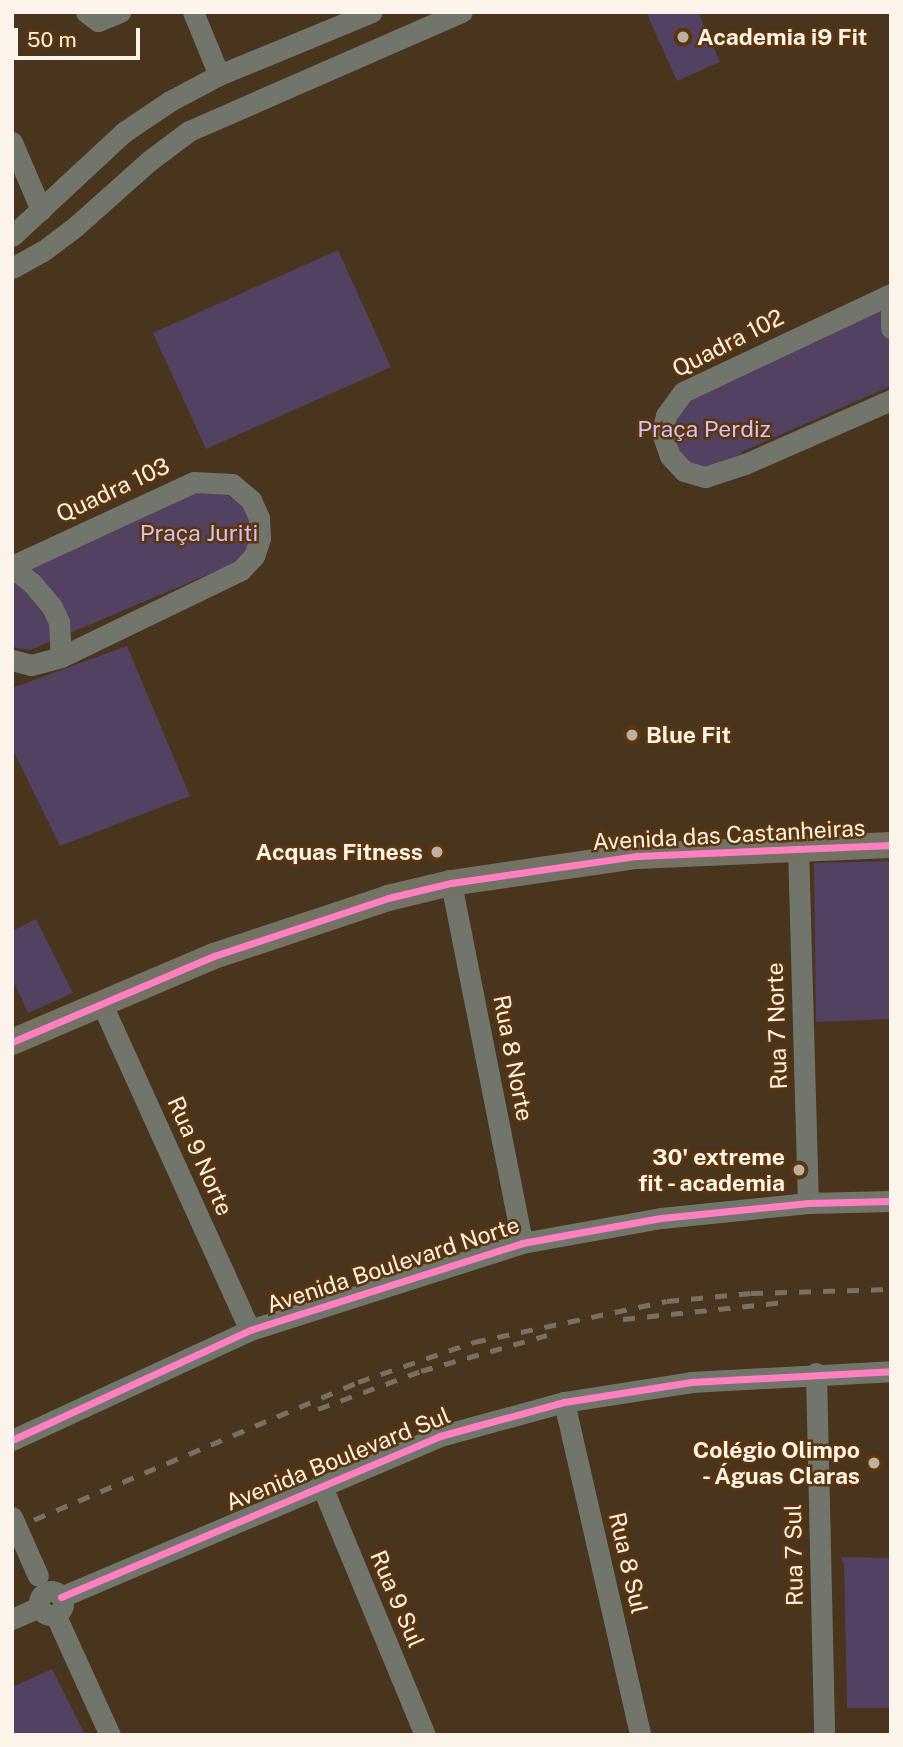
<!DOCTYPE html>
<html>
<head>
<meta charset="utf-8">
<style>
  body { margin:0 }
  #map { position:relative; width:903px; height:1747px; overflow:hidden; background:#49341d; font-family:"Public Sans",sans-serif }
  div>[style] { position:absolute }
  .green>* { inset:0; background:#524160 }
  .minor>* { height:21px; margin:-10.5px; padding:0 10.5px; transform-origin:10.5px; border-radius:10.5px; background:#72756c }
  .minor>.ring { margin:-10.5px; padding:0; box-sizing:content-box; background:none; border:21px solid #72756c; border-radius:50% }
  .major>* { height:26px; margin:-13px; padding:0 13px; transform-origin:13px; border-radius:13px; background:#747265 }
  .rail>* { height:5px; margin-top:-2.5px; transform-origin:0; background:repeating-linear-gradient(90deg,#777064 0 12px,transparent 0 24px) }
  .minor-bridge>* { height:21px; margin:-10.5px; padding:0 10.5px; transform-origin:10.5px; border-radius:10.5px; background:#72756c }
  .cycleway>* { height:7px; margin:-3.5px; padding:0 3.5px; transform-origin:3.5px; border-radius:3.5px; background:#ff80c0 }
  .dots>* { width:19px; height:19px; translate:-50% -50%; box-sizing:border-box; border:4px solid #5b350b; border-radius:50% }
  span { translate:-50% -50%; white-space:nowrap; text-align:center; line-height:1.15; -webkit-text-stroke:5px #5b350b; paint-order:stroke }
  .poi-label { font-size:23px; color:#fcf3eb; font-weight:700 }
  .left { translate:0 -50%; text-align:left }
  .right { translate:-100% -50%; text-align:right }
  .street-label { font-size:23px; color:#fcf3eb }
  .park-label { font-size:23px; color:#d5c0f5 }
  .frame { position:absolute; inset:0; border:14px solid #fcf3eb; pointer-events:none }
  .scale { position:absolute; left:14px; top:28px; width:126px; height:32px; box-sizing:border-box; border:4px solid #fcf3eb; border-top:0; padding-left:9px; font-size:21px; line-height:24px; white-space:nowrap; color:#fcf3eb; -webkit-text-stroke:5px #5b350b; paint-order:stroke }
</style>
</head>
<body>
<div id="map">
  <div class="green">
    <i style="clip-path:polygon(646px 12px,698px 12px,720px 62px,677px 81px)"></i>
    <i style="clip-path:polygon(338px 250px,391px 367px,206px 449px,153px 333px)"></i>
    <i style="clip-path:polygon(891px 294px,891px 386px,741px 452px,745px 464px,684px 471px,666px 415px,673px 401px,712px 389px,863px 319px,858px 309px)"></i>
    <i style="clip-path:polygon(192px 491px,222px 492px,249px 509px,253px 527px,245px 555px,228px 566px,30px 650px,12px 647px,12px 571px)"></i>
    <i style="clip-path:polygon(127px 646px,190px 796px,60px 846px,12px 748px,12px 688px)"></i>
    <i style="clip-path:polygon(891px 861px,891px 1019px,816px 1022px,814px 863px)"></i>
    <i style="clip-path:polygon(36px 919px,73px 993px,28px 1013px,12px 978px,12px 931px)"></i>
    <i style="clip-path:polygon(841px 1557px,891px 1558px,891px 1708px,847px 1708px,844px 1564px)"></i>
    <i style="clip-path:polygon(52px 1669px,85px 1735px,12px 1735px,12px 1687px)"></i>
  </div>
  <div class="minor">
    <i style="left:86px;top:12px;width:15px;rotate:37deg"></i>
    <i style="left:98px;top:21px;width:24px;rotate:-22deg"></i>
    <i style="left:193px;top:12px;width:68px;rotate:67.6deg"></i>
    <i style="left:12px;top:142px;width:74px;rotate:66.9deg"></i>
    <i style="left:12px;top:236px;width:153px;rotate:-42.9deg"></i>
    <i style="left:124px;top:132px;width:55px;rotate:-34deg"></i>
    <i style="left:170px;top:101px;width:55px;rotate:-28deg"></i>
    <i style="left:219px;top:75px;width:165px;rotate:-22.4deg"></i>
    <i style="left:12px;top:268px;width:35px;rotate:-29deg"></i>
    <i style="left:43px;top:251px;width:41px;rotate:-37.1deg"></i>
    <i style="left:76px;top:226px;width:98px;rotate:-41.7deg"></i>
    <i style="left:149px;top:161px;width:50px;rotate:-36.9deg"></i>
    <i style="left:189px;top:131px;width:298px;rotate:-23.6deg"></i>
    <i style="left:891px;top:294px;width:230px;rotate:154.8deg"></i>
    <i style="left:683px;top:392px;width:29px;rotate:126deg"></i>
    <i style="left:666px;top:415px;width:18px;rotate:103deg"></i>
    <i style="left:662px;top:433px;width:24px;rotate:71deg"></i>
    <i style="left:670px;top:456px;width:21px;rotate:47deg"></i>
    <i style="left:684px;top:471px;width:22px;rotate:16deg"></i>
    <i style="left:705px;top:477px;width:42px;rotate:-18deg"></i>
    <i style="left:745px;top:464px;width:159px;rotate:-23.7deg"></i>
    <i style="left:891px;top:311px;width:17px;rotate:90deg"></i>
    <i style="left:12px;top:566px;width:200px;rotate:-24.8deg"></i>
    <i style="left:194px;top:482px;width:38px;rotate:3deg"></i>
    <i style="left:232px;top:484px;width:25px;rotate:40deg"></i>
    <i style="left:251px;top:500px;width:20px;rotate:66deg"></i>
    <i style="left:259px;top:518px;width:20px;rotate:87deg"></i>
    <i style="left:260px;top:538px;width:19px;rotate:108deg"></i>
    <i style="left:254px;top:556px;width:19px;rotate:133deg"></i>
    <i style="left:241px;top:570px;width:200px;rotate:154.2deg"></i>
    <i style="left:61px;top:657px;width:31px;rotate:165deg"></i>
    <i style="left:31px;top:665px;width:20px;rotate:-165deg"></i>
    <i style="left:12px;top:567px;width:26px;rotate:39deg"></i>
    <i style="left:32px;top:583px;width:31px;rotate:50deg"></i>
    <i style="left:52px;top:607px;width:17px;rotate:65deg"></i>
    <i style="left:59px;top:622px;width:35px;rotate:87deg"></i>
    <i style="left:798px;top:847px;width:356px;rotate:88.4deg"></i>
    <i style="left:451px;top:883px;width:367px;rotate:78.8deg"></i>
    <i style="left:101px;top:1002px;width:360px;rotate:65.6deg"></i>
    <i style="left:816px;top:1373px;width:362px;rotate:88.7deg"></i>
    <i style="left:564px;top:1402px;width:342px;rotate:77.1deg"></i>
    <i style="left:12px;top:1440px;width:262px;rotate:-24.8deg"></i>
    <i style="left:250px;top:1330px;width:286px;rotate:-17.7deg"></i>
    <i style="left:522px;top:1243px;width:141px;rotate:-10.2deg"></i>
    <i style="left:661px;top:1218px;width:148px;rotate:-5.8deg"></i>
    <i style="left:808px;top:1203px;width:83px;rotate:-1.4deg"></i>
    <i style="left:321px;top:1484px;width:272px;rotate:67.5deg"></i>
    <i class="ring" style="left:39px;top:1591px;width:3px;height:3px"></i>
    <i style="left:61px;top:1597px;width:412px;rotate:-23deg"></i>
    <i style="left:440px;top:1436px;width:129px;rotate:-15.3deg"></i>
    <i style="left:564px;top:1402px;width:129px;rotate:-8.9deg"></i>
    <i style="left:691px;top:1382px;width:200px;rotate:-3.1deg"></i>
    <i style="left:55px;top:1614px;width:133px;rotate:65.6deg"></i>
    <i style="left:12px;top:1619px;width:30px;rotate:-24deg"></i>
  </div>
  <div class="major">
    <i style="left:12px;top:1042px;width:220px;rotate:-23.1deg"></i>
    <i style="left:214px;top:956px;width:183px;rotate:-18.4deg"></i>
    <i style="left:388px;top:898px;width:65px;rotate:-13.4deg"></i>
    <i style="left:451px;top:883px;width:188px;rotate:-8.3deg"></i>
    <i style="left:637px;top:856px;width:254px;rotate:-2.5deg"></i>
  </div>
  <div class="rail">
    <i style="left:623px;top:1319px;width:164px;rotate:-6deg"></i>
    <i style="left:318px;top:1409px;width:110px;rotate:-20.3deg"></i>
    <i style="left:421px;top:1371px;width:131px;rotate:-15.9deg"></i>
    <i style="left:12px;top:1529px;width:376px;rotate:-23deg"></i>
    <i style="left:358px;top:1382px;width:123px;rotate:-19deg"></i>
    <i style="left:474px;top:1342px;width:197px;rotate:-12deg"></i>
    <i style="left:667px;top:1301px;width:84px;rotate:-5.4deg"></i>
    <i style="left:751px;top:1293px;width:140px;rotate:-1.6deg"></i>
  </div>
  <div class="minor-bridge">
    <i style="left:12px;top:1517px;width:64px;rotate:66.2deg"></i>
  </div>
  <div class="cycleway">
    <i style="left:12px;top:1042px;width:220px;rotate:-23.1deg"></i>
    <i style="left:214px;top:956px;width:183px;rotate:-18.4deg"></i>
    <i style="left:388px;top:898px;width:65px;rotate:-13.4deg"></i>
    <i style="left:451px;top:883px;width:188px;rotate:-8.3deg"></i>
    <i style="left:637px;top:856px;width:254px;rotate:-2.5deg"></i>
    <i style="left:12px;top:1440px;width:262px;rotate:-24.8deg"></i>
    <i style="left:250px;top:1330px;width:286px;rotate:-17.7deg"></i>
    <i style="left:522px;top:1243px;width:141px;rotate:-10.2deg"></i>
    <i style="left:661px;top:1218px;width:148px;rotate:-5.8deg"></i>
    <i style="left:808px;top:1203px;width:83px;rotate:-1.4deg"></i>
    <i style="left:61px;top:1597px;width:412px;rotate:-23deg"></i>
    <i style="left:440px;top:1436px;width:129px;rotate:-15.3deg"></i>
    <i style="left:564px;top:1402px;width:129px;rotate:-8.9deg"></i>
    <i style="left:691px;top:1382px;width:200px;rotate:-3.1deg"></i>
  </div>
  <div class="dots">
    <i style="left:683px;top:37px;background:#bdb0a3"></i>
    <i style="left:632px;top:735px;background:#bdb0a3"></i>
    <i style="left:437px;top:852px;background:#bdb0a3"></i>
    <i style="left:799px;top:1170px;background:#bdb0a3"></i>
    <i style="left:874px;top:1463px;background:#bdb0a3"></i>
  </div>
  <div class="poi-label">
    <span class="left" style="left:697px;top:37px">Academia i9 Fit</span>
    <span class="left" style="left:646px;top:735px">Blue Fit</span>
    <span class="right" style="left:423px;top:852px">Acquas Fitness</span>
    <span class="right" style="left:785px;top:1170px">30' extreme<br>fit - academia</span>
    <span class="right" style="left:860px;top:1463px">Colégio Olimpo<br>- Águas Claras</span>
  </div>
  <div class="street-label">
    <span style="left:728px;top:343px;rotate:-27deg">Quadra 102</span>
    <span style="left:113px;top:490px;rotate:-25deg">Quadra 103</span>
    <span style="left:729px;top:835px;rotate:-3deg">Avenida das Castanheiras</span>
    <span style="left:777px;top:1026px;rotate:-92deg">Rua 7 Norte</span>
    <span style="left:513px;top:1058px;rotate:79deg">Rua 8 Norte</span>
    <span style="left:200px;top:1156px;rotate:66deg">Rua 9 Norte</span>
    <span style="left:393px;top:1265px;rotate:-18deg">Avenida Boulevard Norte</span>
    <span style="left:338px;top:1459px;rotate:-22deg">Avenida Boulevard Sul</span>
    <span style="left:794px;top:1555px;rotate:-91deg">Rua 7 Sul</span>
    <span style="left:628px;top:1563px;rotate:77deg">Rua 8 Sul</span>
    <span style="left:397px;top:1599px;rotate:67deg">Rua 9 Sul</span>
  </div>
  <div class="park-label">
    <span style="left:704px;top:429px">Praça Perdiz</span>
    <span style="left:199px;top:533px">Praça Juriti</span>
  </div>
  <div class="frame"></div>
  <div class="scale">50 m</div>
</div>
</body>
</html>
